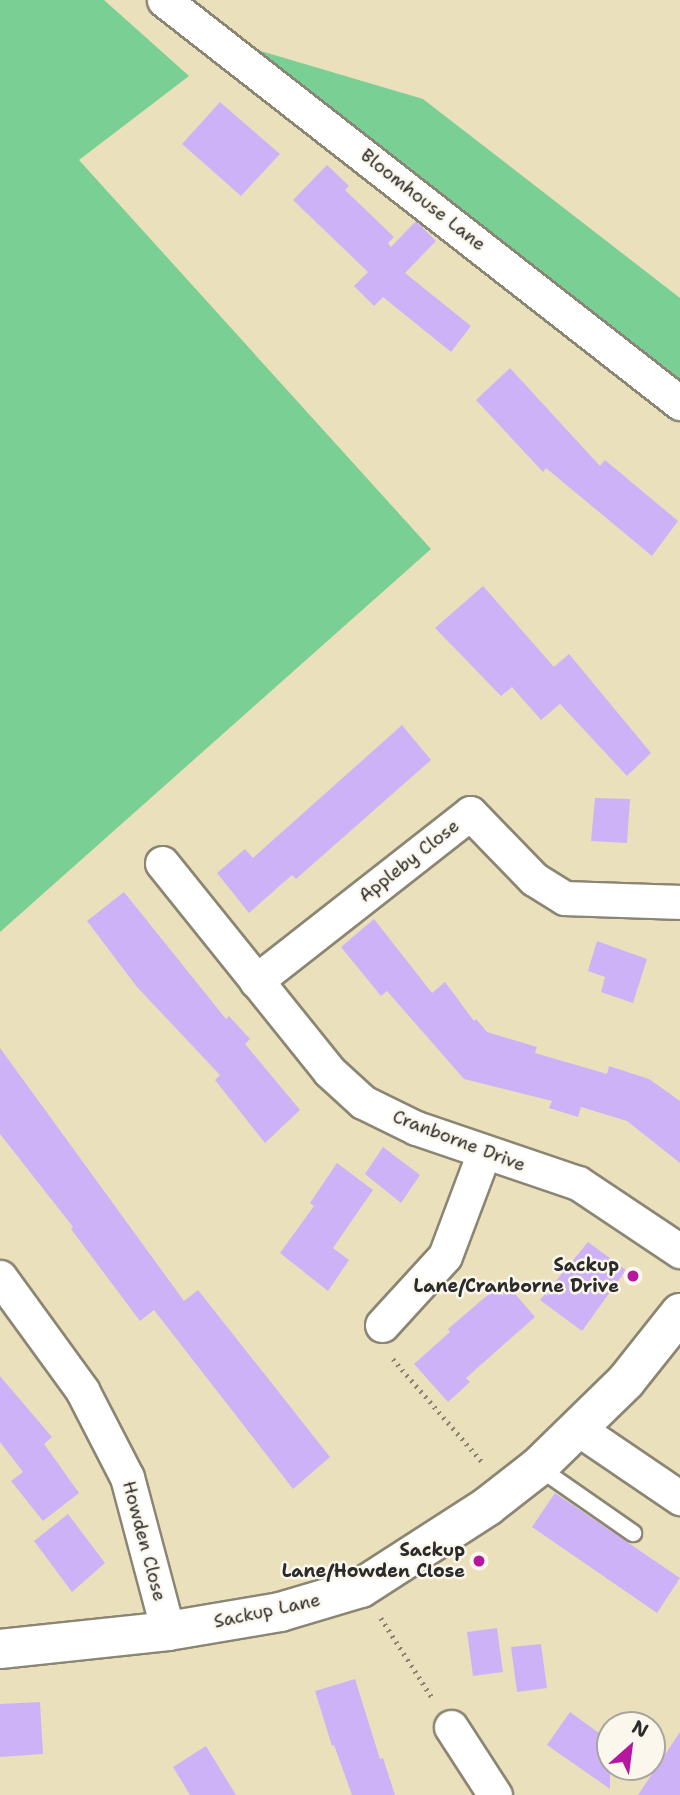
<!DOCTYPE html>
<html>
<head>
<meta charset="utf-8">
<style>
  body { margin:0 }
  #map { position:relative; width:680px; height:1795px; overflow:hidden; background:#ebe0bc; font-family:"Shantell Sans",sans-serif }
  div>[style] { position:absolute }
  .green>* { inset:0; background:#79cf94 }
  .building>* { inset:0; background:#ceb2f7 }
  .path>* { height:4.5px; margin-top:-2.25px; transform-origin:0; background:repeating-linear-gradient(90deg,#8b8674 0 2px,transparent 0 7px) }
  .roads { filter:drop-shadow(2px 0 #8b8674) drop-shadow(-2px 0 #8b8674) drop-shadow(0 2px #8b8674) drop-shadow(0 -2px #8b8674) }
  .lane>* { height:16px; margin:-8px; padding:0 8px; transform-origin:8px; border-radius:8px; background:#fff }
  .street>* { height:33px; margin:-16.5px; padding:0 16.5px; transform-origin:16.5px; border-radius:16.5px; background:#fff }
  .secondary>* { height:38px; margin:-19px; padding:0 19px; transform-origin:19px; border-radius:19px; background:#fff }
  .dots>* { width:19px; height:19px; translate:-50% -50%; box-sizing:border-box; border:4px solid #fbf7ec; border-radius:50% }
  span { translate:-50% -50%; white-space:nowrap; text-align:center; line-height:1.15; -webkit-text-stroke:5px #fbf7ec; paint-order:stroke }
  .street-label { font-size:18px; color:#2b2b2b }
  .poi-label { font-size:18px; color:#2b2b2b; font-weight:700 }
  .right { translate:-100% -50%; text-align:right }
  .north { position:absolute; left:596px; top:1711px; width:70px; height:70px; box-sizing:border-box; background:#fbf7ec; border:2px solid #a8a59f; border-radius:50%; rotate:28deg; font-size:19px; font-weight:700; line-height:28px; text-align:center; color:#2b2b2b }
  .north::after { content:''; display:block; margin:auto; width:24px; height:32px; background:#b5179e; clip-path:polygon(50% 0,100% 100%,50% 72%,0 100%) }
</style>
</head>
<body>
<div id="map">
  <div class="green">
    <i style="clip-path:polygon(0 0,104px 0,189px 76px,79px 160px,431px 549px,0 932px)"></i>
    <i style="clip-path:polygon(237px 44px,423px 99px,680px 298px,680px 383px)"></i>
  </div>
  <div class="building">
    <i style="clip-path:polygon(220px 102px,280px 154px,241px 196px,182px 144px)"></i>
    <i style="clip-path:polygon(327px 165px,349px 186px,345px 190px,394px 237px,388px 243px,391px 247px,416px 221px,436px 241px,405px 273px,471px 326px,451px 352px,383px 297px,374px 306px,354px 286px,368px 272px,293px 200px)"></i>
    <i style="clip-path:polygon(510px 368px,600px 466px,605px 460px,678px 521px,652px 556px,546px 468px,543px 472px,476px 400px)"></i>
    <i style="clip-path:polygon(483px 586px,554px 667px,569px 654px,651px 753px,627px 776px,560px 704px,541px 720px,512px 687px,501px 696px,435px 628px)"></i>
    <i style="clip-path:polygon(402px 725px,431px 760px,296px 879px,292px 875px,249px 913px,217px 873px,245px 849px,253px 858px)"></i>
    <i style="clip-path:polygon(595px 798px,630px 799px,627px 843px,591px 841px)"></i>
    <i style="clip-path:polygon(124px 892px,226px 1019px,229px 1016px,250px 1039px,245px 1044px,300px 1110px,265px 1143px,215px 1080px,220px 1075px,137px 987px,87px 921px)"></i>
    <i style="clip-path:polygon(374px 919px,432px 993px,445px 982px,474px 1021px,476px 1019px,487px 1032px,537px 1047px,535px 1053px,607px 1074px,609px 1066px,649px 1079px,680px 1101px,680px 1163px,627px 1121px,581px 1107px,578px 1117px,549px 1108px,552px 1101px,464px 1079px,387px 991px,381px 996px,341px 947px)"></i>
    <i style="clip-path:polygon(597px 941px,647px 959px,633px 1003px,601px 992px,605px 977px,588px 971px)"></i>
    <i style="clip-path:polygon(0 1048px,184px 1301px,198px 1290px,330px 1457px,293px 1489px,154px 1310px,140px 1321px,71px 1229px,73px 1227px,0 1134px)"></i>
    <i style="clip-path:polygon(383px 1147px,420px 1175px,401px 1203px,365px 1174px)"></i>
    <i style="clip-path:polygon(337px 1163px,373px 1190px,333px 1248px,349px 1260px,328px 1291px,280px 1253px,314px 1206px,310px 1203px)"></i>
    <i style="clip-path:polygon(588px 1242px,626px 1270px,582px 1331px,540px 1300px)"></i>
    <i style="clip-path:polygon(504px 1281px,535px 1317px,466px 1378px,470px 1382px,448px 1402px,414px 1364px,450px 1332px,448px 1329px)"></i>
    <i style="clip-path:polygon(0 1376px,52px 1437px,44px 1444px,79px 1493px,43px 1521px,11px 1481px,23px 1472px,0 1442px)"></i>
    <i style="clip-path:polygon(555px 1493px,680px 1578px,657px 1613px,532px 1527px)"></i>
    <i style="clip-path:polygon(68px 1514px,105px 1563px,72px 1592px,34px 1541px)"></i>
    <i style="clip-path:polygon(497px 1628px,503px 1672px,473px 1676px,467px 1632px)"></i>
    <i style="clip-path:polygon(541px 1644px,547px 1688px,517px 1692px,511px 1647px)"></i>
    <i style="clip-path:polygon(355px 1679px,380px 1759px,383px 1758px,395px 1795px,352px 1795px,334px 1745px,332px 1746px,315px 1691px)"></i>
    <i style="clip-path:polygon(40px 1702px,43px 1754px,0 1757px,0 1704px)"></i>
    <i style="clip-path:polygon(570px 1712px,610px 1741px,610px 1789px,547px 1745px)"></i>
    <i style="clip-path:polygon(680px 1732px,680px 1795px,638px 1795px)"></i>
    <i style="clip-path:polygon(206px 1746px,236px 1795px,190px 1795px,173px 1767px)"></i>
  </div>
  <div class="path">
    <i style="left:393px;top:1359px;width:138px;rotate:49.1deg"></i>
    <i style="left:381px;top:1618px;width:96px;rotate:57.3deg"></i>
  </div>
  <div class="roads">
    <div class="lane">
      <i style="left:538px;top:1467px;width:116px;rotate:34.8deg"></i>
    </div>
    <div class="street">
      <i style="left:164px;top:0;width:655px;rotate:37.99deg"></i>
      <i style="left:162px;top:863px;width:267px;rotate:51.2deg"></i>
      <i style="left:329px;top:1071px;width:46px;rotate:42.4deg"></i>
      <i style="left:363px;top:1102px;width:59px;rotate:26.1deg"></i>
      <i style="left:416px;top:1128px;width:171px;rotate:18.8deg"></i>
      <i style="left:578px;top:1183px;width:123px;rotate:33.7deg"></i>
      <i style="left:256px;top:981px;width:272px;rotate:-38.1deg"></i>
      <i style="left:470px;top:813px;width:92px;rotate:45.9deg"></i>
      <i style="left:534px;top:879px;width:36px;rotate:32deg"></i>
      <i style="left:565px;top:898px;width:115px;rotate:2deg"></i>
      <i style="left:0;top:1277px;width:140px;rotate:54deg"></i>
      <i style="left:82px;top:1390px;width:98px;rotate:62.7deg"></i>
      <i style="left:127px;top:1477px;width:159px;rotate:75.1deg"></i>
      <i style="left:382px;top:1325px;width:93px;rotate:-47.6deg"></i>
      <i style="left:445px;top:1256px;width:111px;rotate:-69.4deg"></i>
      <i style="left:577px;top:1428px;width:125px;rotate:34.2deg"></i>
      <i style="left:451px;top:1727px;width:81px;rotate:57.1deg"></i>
    </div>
    <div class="secondary">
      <i style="left:0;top:1649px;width:169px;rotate:-6.1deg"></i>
      <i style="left:168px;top:1631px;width:114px;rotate:-9.6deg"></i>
      <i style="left:280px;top:1612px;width:84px;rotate:-16.5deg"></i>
      <i style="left:361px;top:1588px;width:151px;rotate:-32.8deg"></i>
      <i style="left:488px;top:1506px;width:63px;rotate:-38deg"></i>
      <i style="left:538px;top:1467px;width:123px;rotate:-44.3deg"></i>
      <i style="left:626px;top:1381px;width:87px;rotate:-51.5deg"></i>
    </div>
  </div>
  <div class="dots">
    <i style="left:633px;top:1276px;background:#b5179e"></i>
    <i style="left:479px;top:1561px;background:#b5179e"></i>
  </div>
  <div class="street-label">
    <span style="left:423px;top:200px;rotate:38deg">Bloomhouse Lane</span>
    <span style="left:409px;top:861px;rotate:-38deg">Appleby Close</span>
    <span style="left:459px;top:1141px;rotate:21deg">Cranborne Drive</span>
    <span style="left:144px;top:1541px;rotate:75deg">Howden Close</span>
    <span style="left:267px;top:1611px;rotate:-12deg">Sackup Lane</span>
  </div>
  <div class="poi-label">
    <span class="right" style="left:619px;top:1276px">Sackup<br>Lane/Cranborne Drive</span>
    <span class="right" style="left:465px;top:1561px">Sackup<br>Lane/Howden Close</span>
  </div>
  <div class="north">N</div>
</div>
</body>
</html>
